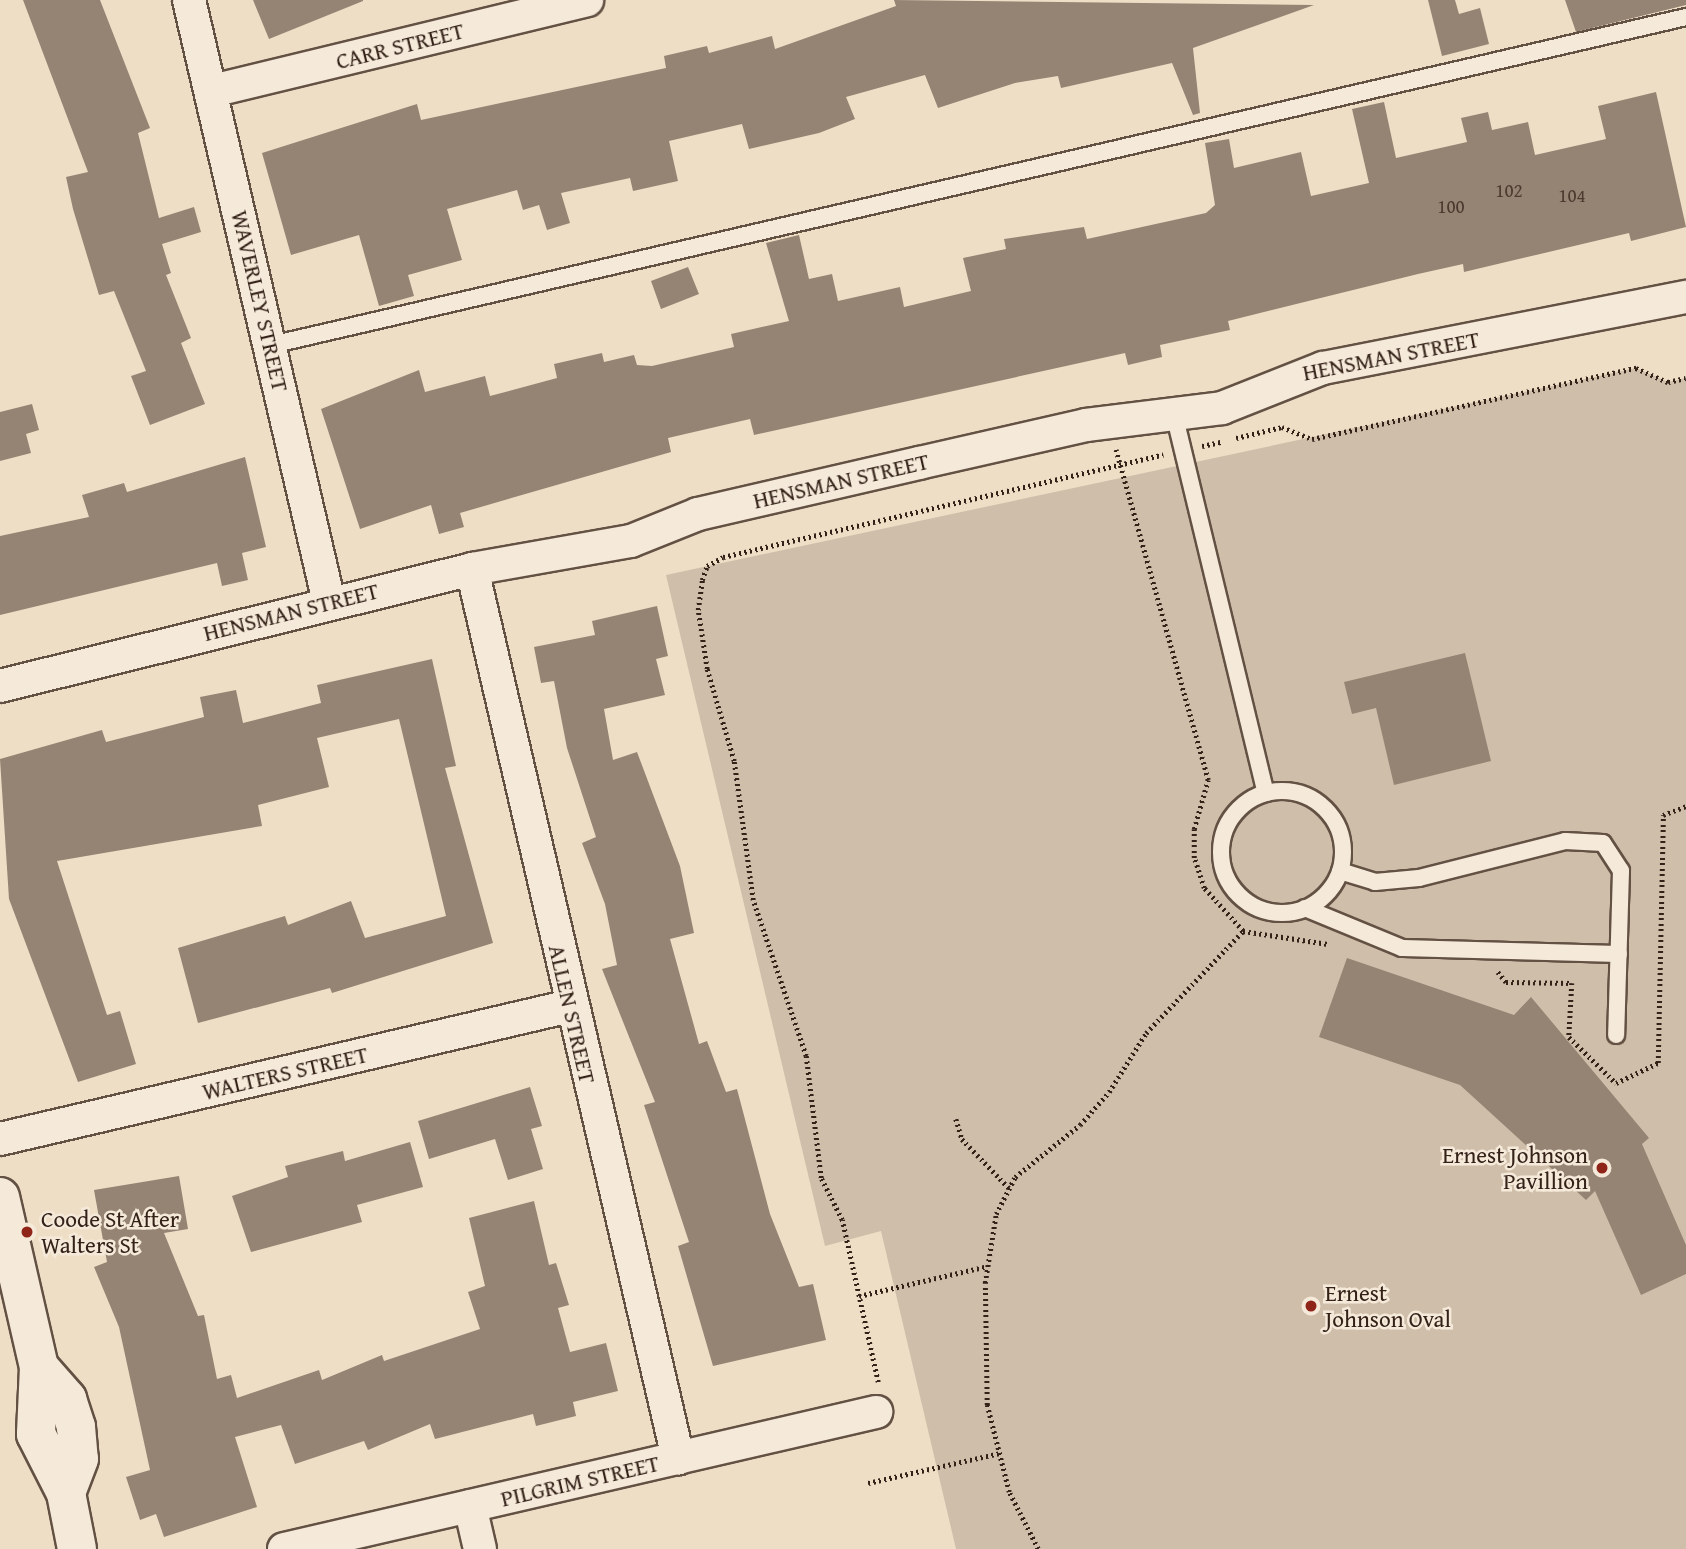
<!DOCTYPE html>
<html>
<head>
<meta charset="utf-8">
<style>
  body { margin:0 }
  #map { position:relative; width:1686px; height:1549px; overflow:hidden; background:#efdec6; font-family:"Gentium Book Plus",serif }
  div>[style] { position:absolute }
  .green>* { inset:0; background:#cfbea9 }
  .building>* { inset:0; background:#958473 }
  .path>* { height:4.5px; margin-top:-2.25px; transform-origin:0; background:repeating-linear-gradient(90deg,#342219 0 2px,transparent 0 5.5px) }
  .roads { filter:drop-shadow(2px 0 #635144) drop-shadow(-2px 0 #635144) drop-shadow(0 2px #635144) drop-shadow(0 -2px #635144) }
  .service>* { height:16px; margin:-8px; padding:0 8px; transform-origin:8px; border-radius:8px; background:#f5eada }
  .service>.ring { margin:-8px; padding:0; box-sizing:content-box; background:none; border:16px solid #f5eada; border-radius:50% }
  .minor>* { height:32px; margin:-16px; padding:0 16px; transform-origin:16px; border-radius:16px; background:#f5eada }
  .tertiary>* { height:38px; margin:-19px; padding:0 19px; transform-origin:19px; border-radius:19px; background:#f5eada }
  .dots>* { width:19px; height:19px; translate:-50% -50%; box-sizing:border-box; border:4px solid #f5eada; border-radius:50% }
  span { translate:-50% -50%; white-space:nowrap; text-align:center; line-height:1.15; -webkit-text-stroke:5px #f5eada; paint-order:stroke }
  .number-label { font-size:19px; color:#4c3a30 }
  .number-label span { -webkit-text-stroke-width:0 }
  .street-label { font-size:23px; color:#342219 }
  .poi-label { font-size:23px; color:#342219 }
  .right { translate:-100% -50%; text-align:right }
  .left { translate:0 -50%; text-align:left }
</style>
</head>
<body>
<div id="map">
  <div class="green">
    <i style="clip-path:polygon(1636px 368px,1668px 382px,1686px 378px,1686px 1549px,956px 1549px,881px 1231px,825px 1246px,666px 575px)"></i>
  </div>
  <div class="building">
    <i style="clip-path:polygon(23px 0,100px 0,150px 128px,138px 133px,159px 218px,194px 207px,201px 232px,162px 244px,171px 273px,166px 275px,191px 338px,181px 343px,205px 404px,150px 425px,131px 376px,146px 371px,114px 291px,99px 295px,73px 209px,66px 177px,88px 172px)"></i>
    <i style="clip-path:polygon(253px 0,363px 0,363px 1px,269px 39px)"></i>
    <i style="clip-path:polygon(894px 0,1314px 5px,1193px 48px,1200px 113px,1193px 115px,1172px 63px,1061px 88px,1058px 76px,1015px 83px,938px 108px,925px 75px,846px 97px,855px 119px,819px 133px,749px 149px,742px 124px,669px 141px,678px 181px,633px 191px,630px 178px,561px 193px,570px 223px,547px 230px,539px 205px,523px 210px,517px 190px,447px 209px,462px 260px,408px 275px,414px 296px,379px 306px,359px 235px,291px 255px,262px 153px,417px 104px,421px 120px,666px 68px,664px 56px,707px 46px,709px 53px,772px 36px,775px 49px,896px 6px)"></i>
    <i style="clip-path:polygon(1428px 0,1455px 0,1459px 14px,1480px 8px,1489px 44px,1442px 56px)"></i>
    <i style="clip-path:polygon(1565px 0,1686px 0,1686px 5px,1576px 32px)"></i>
    <i style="clip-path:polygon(1656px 92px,1686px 227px,1631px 241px,1629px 233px,1464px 272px,1463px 264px,1418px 274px,1228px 321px,1230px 330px,1160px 345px,1162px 357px,1128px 365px,1125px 353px,754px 435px,750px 419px,668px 438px,671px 452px,460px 513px,464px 527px,439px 534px,431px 505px,360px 529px,321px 409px,419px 370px,425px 392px,485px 376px,490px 396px,557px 378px,554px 364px,602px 353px,604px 362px,634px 355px,637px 365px,652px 366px,734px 347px,731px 334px,789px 321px,766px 243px,799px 235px,809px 279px,832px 274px,838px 301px,900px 287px,904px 307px,971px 291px,963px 258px,1006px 249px,1004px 239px,1084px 227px,1087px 239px,1206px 213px,1215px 205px,1205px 143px,1229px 139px,1234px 168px,1301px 152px,1311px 196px,1369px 183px,1352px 109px,1384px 102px,1396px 158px,1467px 142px,1461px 118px,1488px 112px,1492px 130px,1528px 122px,1535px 155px,1606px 139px,1598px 106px)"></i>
    <i style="clip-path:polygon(688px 267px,699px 294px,661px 309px,651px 281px)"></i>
    <i style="clip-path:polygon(32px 404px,39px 430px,26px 434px,31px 453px,0 461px,0 412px)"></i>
    <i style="clip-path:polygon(245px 457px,266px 547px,242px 553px,248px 580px,222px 586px,217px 563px,0 615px,0 536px,89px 517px,82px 495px,124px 483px,127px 492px)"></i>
    <i style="clip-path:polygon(657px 606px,668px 656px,656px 659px,665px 695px,604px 709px,613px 760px,637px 752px,680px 866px,694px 933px,670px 939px,699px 1044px,707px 1041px,726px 1092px,737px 1089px,770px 1214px,799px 1287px,813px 1284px,826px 1340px,713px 1366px,678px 1246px,689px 1242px,644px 1105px,655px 1102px,602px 969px,617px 965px,605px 904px,582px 843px,596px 837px,567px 748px,554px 681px,541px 683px,534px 647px,595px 635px,592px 621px)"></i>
    <i style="clip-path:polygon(1465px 653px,1491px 761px,1394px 785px,1376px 708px,1352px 714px,1344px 682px)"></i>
    <i style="clip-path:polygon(432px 659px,456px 766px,445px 768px,493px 943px,332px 993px,330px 988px,198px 1023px,178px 948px,285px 916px,288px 925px,351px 901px,365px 938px,446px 916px,399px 719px,317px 738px,329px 787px,258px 805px,262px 826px,57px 861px,107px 1015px,120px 1011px,136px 1064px,78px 1082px,9px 899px,0 759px,102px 730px,106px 742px,204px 717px,200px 697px,236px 690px,243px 723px,321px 703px,317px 685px)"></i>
    <i style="clip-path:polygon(1347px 958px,1514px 1015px,1531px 997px,1649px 1138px,1642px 1144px,1686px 1245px,1686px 1274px,1641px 1295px,1595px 1191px,1586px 1200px,1460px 1085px,1319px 1037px)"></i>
    <i style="clip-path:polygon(530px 1087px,542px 1126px,531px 1129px,543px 1169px,508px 1180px,495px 1139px,429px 1159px,418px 1121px)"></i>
    <i style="clip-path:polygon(410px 1142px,423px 1187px,357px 1205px,362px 1222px,251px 1252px,232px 1196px,288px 1177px,285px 1166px,343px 1151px,345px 1161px)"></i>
    <i style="clip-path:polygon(179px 1176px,188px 1229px,164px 1233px,198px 1316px,204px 1315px,217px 1379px,231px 1375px,237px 1398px,319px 1370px,322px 1380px,382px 1355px,384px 1361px,480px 1329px,468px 1292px,485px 1286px,469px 1218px,534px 1201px,549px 1265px,556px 1263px,569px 1305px,558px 1308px,570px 1352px,606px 1343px,618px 1391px,573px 1402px,576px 1416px,536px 1426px,533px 1414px,435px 1439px,430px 1424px,368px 1450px,364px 1441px,295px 1464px,281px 1425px,235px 1437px,257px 1507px,164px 1537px,156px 1514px,140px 1520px,126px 1477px,150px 1470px,119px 1327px,94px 1267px,107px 1262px,94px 1190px)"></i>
  </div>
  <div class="path">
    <i style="left:1236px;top:438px;width:47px;rotate:-13.4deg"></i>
    <i style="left:1282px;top:427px;width:32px;rotate:22deg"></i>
    <i style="left:1312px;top:439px;width:332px;rotate:-12.4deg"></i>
    <i style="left:1636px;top:368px;width:35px;rotate:24deg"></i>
    <i style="left:1668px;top:382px;width:18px;rotate:-13deg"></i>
    <i style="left:1202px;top:446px;width:19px;rotate:-12deg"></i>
    <i style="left:1243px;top:931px;width:86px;rotate:8.7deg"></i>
    <i style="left:1498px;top:972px;width:13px;rotate:51deg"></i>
    <i style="left:1506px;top:982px;width:66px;rotate:0.9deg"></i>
    <i style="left:1572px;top:983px;width:54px;rotate:93.2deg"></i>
    <i style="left:1569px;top:1037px;width:66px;rotate:44.4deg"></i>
    <i style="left:1616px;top:1083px;width:47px;rotate:-25.5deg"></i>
    <i style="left:1658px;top:1063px;width:248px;rotate:-88.8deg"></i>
    <i style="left:1663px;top:815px;width:25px;rotate:-21deg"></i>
    <i style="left:956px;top:1119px;width:21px;rotate:73deg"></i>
    <i style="left:962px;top:1139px;width:68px;rotate:46.2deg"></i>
    <i style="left:859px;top:1296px;width:132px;rotate:-13.1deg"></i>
    <i style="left:878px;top:1382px;width:166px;rotate:-102.5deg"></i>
    <i style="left:842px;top:1220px;width:47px;rotate:-116.6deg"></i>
    <i style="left:821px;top:1178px;width:123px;rotate:-97deg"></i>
    <i style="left:806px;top:1056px;width:165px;rotate:-108.8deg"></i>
    <i style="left:753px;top:900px;width:140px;rotate:-97.8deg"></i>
    <i style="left:734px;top:761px;width:96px;rotate:-106.4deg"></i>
    <i style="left:707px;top:669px;width:60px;rotate:-98.7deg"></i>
    <i style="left:698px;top:610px;width:30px;rotate:-82deg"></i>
    <i style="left:702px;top:580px;width:15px;rotate:-70deg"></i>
    <i style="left:707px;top:566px;width:18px;rotate:-29deg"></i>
    <i style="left:723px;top:557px;width:452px;rotate:-13.1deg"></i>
    <i style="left:868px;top:1483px;width:135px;rotate:-12.8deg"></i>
    <i style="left:1038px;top:1549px;width:64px;rotate:-117deg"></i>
    <i style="left:1009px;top:1492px;width:90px;rotate:-104.2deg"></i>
    <i style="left:987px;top:1405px;width:122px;rotate:-90.9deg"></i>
    <i style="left:985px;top:1283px;width:70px;rotate:-80.9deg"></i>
    <i style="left:996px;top:1214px;width:42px;rotate:-62.8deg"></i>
    <i style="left:1015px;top:1177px;width:83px;rotate:-38.7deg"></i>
    <i style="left:1080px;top:1125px;width:44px;rotate:-48.7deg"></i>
    <i style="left:1109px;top:1092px;width:70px;rotate:-57.9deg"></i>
    <i style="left:1146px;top:1033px;width:141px;rotate:-46.4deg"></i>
    <i style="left:1243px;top:931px;width:58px;rotate:-132.2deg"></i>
    <i style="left:1204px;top:888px;width:32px;rotate:-108deg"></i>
    <i style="left:1194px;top:858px;width:29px;rotate:-90deg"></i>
    <i style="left:1194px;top:829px;width:51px;rotate:-74.1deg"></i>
    <i style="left:1208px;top:780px;width:343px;rotate:-105.6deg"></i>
  </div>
  <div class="roads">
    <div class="service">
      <i style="left:271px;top:345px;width:1453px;rotate:-13.05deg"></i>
      <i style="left:1175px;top:418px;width:386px;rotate:76.4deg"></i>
      <i class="ring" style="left:1221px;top:791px;width:106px;height:106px"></i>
      <i style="left:1340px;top:871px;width:37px;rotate:17deg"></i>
      <i style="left:1375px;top:882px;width:44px;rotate:-5.2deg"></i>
      <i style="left:1419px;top:878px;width:151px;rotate:-14.2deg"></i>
      <i style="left:1565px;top:841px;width:38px;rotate:3deg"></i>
      <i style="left:1603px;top:843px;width:33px;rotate:57deg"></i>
      <i style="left:1621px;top:871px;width:164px;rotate:91.7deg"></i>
      <i style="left:1305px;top:908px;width:105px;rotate:22.4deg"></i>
      <i style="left:1402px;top:948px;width:217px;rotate:1.6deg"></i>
    </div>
    <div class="minor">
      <i style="left:189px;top:0;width:618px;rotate:76.91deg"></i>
      <i style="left:212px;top:91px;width:386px;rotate:-13.6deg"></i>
      <i style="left:472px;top:569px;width:913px;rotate:76.95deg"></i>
      <i style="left:0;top:686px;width:486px;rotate:-13.9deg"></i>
      <i style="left:472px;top:569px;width:161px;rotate:-10deg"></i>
      <i style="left:631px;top:541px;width:72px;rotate:-21.9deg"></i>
      <i style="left:698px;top:514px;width:227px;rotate:-13deg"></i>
      <i style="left:919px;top:463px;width:171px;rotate:-12.8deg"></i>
      <i style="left:1086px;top:425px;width:137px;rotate:-7.1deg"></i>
      <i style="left:1222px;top:408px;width:109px;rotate:-21.6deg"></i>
      <i style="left:1323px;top:368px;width:370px;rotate:-11.1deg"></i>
      <i style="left:0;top:1139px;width:585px;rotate:-13.13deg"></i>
      <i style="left:470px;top:1506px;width:44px;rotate:76.9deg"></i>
      <i style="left:284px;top:1549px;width:608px;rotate:-13.03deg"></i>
    </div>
    <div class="tertiary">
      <i style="left:0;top:1197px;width:174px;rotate:77.1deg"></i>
      <i style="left:39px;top:1367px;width:67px;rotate:92.6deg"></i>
      <i style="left:36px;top:1434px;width:66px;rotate:63deg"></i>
      <i style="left:66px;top:1493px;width:57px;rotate:78.9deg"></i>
      <i style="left:39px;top:1367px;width:43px;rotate:48.8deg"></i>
      <i style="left:67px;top:1399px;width:29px;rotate:72deg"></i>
      <i style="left:76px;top:1427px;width:32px;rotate:85deg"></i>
      <i style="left:79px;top:1459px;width:36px;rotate:111deg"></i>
    </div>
  </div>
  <div class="dots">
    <i style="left:1602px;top:1168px;background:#8f2418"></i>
    <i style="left:27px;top:1232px;background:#8f2418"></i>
    <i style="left:1311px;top:1306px;background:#8f2418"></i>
  </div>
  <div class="number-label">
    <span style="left:1509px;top:191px">102</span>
    <span style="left:1572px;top:196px">104</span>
    <span style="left:1451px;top:207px">100</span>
  </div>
  <div class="street-label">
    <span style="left:400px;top:46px;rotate:-14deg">CARR STREET</span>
    <span style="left:260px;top:301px;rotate:77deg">WAVERLEY STREET</span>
    <span style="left:1391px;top:356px;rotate:-11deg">HENSMAN STREET</span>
    <span style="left:841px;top:481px;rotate:-13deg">HENSMAN STREET</span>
    <span style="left:291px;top:612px;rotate:-14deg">HENSMAN STREET</span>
    <span style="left:572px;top:1014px;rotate:77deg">ALLEN STREET</span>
    <span style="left:285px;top:1073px;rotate:-13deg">WALTERS STREET</span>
    <span style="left:580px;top:1481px;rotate:-13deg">PILGRIM STREET</span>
  </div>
  <div class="poi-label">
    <span class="right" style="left:1588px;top:1168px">Ernest Johnson<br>Pavillion</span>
    <span class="left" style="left:41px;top:1232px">Coode St After<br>Walters St</span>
    <span class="left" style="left:1325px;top:1306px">Ernest<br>Johnson Oval</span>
  </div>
</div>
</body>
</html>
